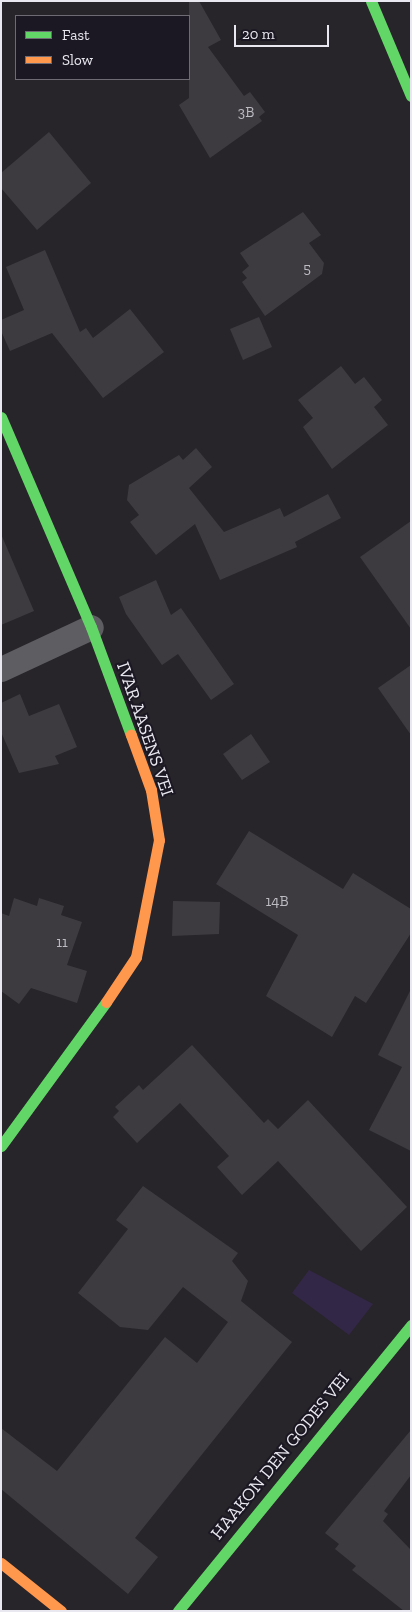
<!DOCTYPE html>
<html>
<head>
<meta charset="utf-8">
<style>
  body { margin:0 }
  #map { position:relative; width:412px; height:1612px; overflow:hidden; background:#27252a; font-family:"Zilla Slab",serif }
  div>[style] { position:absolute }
  .green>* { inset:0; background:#332747 }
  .building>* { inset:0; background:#3d3b40 }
  .street>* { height:25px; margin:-12.5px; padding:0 12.5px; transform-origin:12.5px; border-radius:12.5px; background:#5e5d61 }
  .fast>* { height:11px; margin:-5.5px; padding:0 5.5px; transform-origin:5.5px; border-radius:5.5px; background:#63d668 }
  .slow>* { height:11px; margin:-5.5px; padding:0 5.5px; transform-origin:5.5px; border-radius:5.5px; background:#ff974d }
  span { translate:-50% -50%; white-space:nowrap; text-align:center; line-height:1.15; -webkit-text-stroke:4px #1c1823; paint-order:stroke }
  .number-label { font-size:15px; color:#bebcc3 }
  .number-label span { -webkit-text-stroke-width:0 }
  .street-label { font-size:18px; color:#e9e7ef }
  .frame { position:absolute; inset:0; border:2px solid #e9e7ef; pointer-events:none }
  .legend { position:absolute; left:15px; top:15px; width:175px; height:65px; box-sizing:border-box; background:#1c1823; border:1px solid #6e6b75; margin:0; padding:6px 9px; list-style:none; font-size:15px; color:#e9e7ef }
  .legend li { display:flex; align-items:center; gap:10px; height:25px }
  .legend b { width:25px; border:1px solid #6e6b75 }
  .scale { position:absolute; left:234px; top:25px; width:95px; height:22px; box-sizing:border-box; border:2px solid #e9e7ef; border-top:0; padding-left:6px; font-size:15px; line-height:18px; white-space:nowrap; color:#e9e7ef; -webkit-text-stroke:4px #1c1823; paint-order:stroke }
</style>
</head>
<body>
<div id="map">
  <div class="green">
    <i style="clip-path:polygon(309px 1270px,373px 1304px,349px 1335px,292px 1293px)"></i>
  </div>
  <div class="building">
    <i style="clip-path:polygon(189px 1px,199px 1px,221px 40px,208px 47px,244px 96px,250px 92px,265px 112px,259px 117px,262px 121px,210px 158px,179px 105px,189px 98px)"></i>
    <i style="clip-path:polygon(49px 132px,91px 183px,37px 230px,1px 188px,1px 173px)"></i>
    <i style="clip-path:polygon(303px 212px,321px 235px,309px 243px,324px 263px,322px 274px,265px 316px,242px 282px,247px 278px,242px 272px,249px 266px,240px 253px)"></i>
    <i style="clip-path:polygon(45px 250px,80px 332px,86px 328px,93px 338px,130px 309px,164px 352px,103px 398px,52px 333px,10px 351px,1px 331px,1px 320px,24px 310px,6px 267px)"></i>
    <i style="clip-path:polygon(259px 317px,272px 347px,243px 360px,230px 329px)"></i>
    <i style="clip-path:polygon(341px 366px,355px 384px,364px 377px,382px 400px,374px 407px,388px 425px,332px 469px,303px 427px,313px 418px,298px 400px)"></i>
    <i style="clip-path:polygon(196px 448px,212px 467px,189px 488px,224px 532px,280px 508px,284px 517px,328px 494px,341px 518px,295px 542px,297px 547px,220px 580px,195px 524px,156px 555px,130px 522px,139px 515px,127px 500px,129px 485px,179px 455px,183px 460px)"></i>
    <i style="clip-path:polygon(411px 521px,411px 629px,360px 557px)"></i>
    <i style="clip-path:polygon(1px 534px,34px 611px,1px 625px)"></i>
    <i style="clip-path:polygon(156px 580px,171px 615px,181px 608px,234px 684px,211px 700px,178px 654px,162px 665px,126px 614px,119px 597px)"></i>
    <i style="clip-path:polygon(411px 665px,411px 735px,378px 688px)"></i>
    <i style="clip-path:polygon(20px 694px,29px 716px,59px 704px,77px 747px,55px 756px,59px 764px,19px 773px,1px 732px,1px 703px)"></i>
    <i style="clip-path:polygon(251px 734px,270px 762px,242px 780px,223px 754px)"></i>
    <i style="clip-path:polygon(249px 831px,343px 889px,353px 873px,411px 909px,411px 933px,366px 1003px,355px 996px,332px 1037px,266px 996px,298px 935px,216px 884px)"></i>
    <i style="clip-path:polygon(14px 898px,37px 906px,39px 898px,64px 906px,61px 915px,82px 922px,67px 965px,87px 971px,77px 1003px,31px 988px,19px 1004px,1px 991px,1px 913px,9px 916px)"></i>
    <i style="clip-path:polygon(173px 901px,220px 902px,219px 934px,172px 936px)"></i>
    <i style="clip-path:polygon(411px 989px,411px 1151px,369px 1130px,402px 1067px,378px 1055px)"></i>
    <i style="clip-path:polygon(192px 1045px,264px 1123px,268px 1119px,278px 1129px,308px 1100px,407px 1207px,361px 1251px,278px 1161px,242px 1195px,217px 1167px,229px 1156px,180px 1103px,137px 1143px,113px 1117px,119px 1111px,115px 1107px,139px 1085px,143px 1090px)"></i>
    <i style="clip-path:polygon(143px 1186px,238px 1253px,232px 1261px,248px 1281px,241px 1301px,292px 1342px,135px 1538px,158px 1557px,128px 1594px,1px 1489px,1px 1428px,57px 1471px,165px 1337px,197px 1363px,228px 1322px,183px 1287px,148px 1330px,120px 1327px,78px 1293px,128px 1229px,116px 1220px)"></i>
    <i style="clip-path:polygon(411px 1430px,411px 1475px,384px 1511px,388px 1514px,383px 1521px,411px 1550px,411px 1611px,404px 1611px,352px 1570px,356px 1566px,335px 1549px,339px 1544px,325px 1533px)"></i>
  </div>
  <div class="street">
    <i style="left:1px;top:669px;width:99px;rotate:-25deg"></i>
  </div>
  <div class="fast">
    <i style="left:371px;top:1px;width:103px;rotate:67.2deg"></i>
    <i style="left:1px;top:417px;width:228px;rotate:66.8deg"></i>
    <i style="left:91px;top:627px;width:115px;rotate:69.7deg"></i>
    <i style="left:1px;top:1146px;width:178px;rotate:-53.9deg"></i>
    <i style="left:178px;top:1611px;width:369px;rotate:-50.8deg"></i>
  </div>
  <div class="slow">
    <i style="left:106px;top:1002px;width:54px;rotate:-56.3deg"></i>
    <i style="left:136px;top:957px;width:119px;rotate:-78.9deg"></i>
    <i style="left:159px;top:840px;width:51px;rotate:-99.1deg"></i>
    <i style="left:151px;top:790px;width:59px;rotate:-110deg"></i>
    <i style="left:1px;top:1563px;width:77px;rotate:38.7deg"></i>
  </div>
  <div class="number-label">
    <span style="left:246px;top:113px">3B</span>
    <span style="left:307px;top:269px">5</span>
    <span style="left:277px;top:902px">14B</span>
    <span style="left:62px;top:943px">11</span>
  </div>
  <div class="street-label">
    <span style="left:145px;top:729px;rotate:71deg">IVAR AASENS VEI</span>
    <span style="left:280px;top:1456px;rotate:-51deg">HAAKON DEN GODES VEI</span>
  </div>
  <div class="frame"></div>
  <ul class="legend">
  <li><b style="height:6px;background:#63d668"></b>Fast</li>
  <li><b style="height:6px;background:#ff974d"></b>Slow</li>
  </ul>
  <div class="scale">20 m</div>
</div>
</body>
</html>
